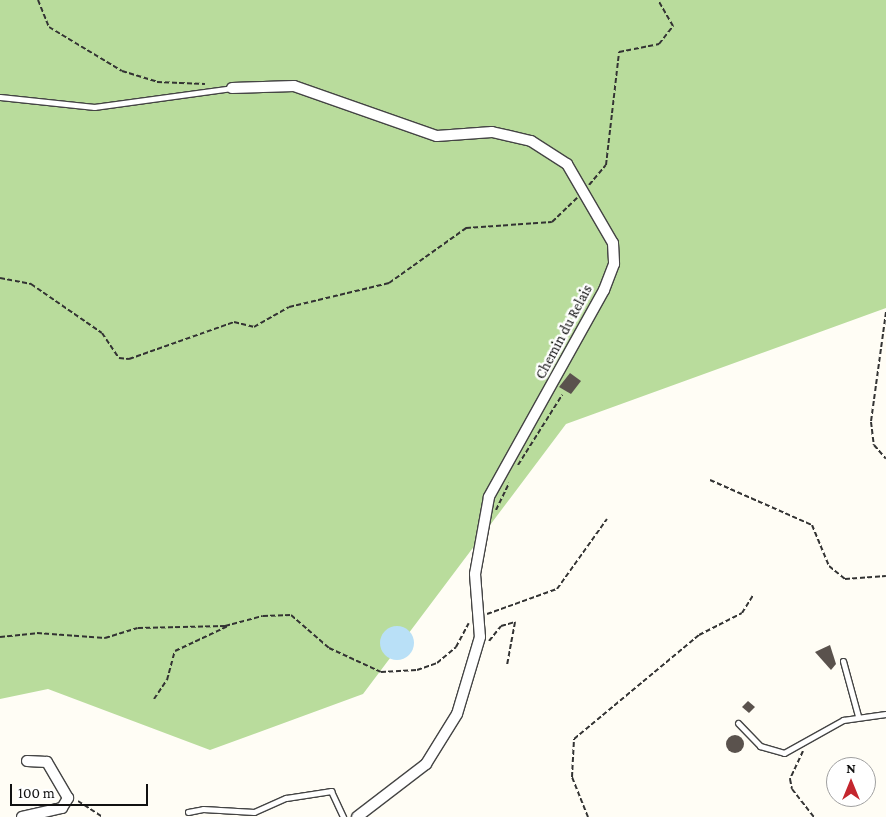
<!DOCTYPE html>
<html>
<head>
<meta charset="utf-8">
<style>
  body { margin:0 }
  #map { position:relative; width:886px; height:817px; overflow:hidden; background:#fffdf5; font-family:"Crimson Pro",serif }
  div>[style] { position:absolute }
  .forest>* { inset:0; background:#b9dc9c }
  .water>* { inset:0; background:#b9e0f7 }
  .round { border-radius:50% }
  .building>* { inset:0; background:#5a524d }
  .path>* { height:2px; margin-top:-1px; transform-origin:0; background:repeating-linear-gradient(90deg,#333 0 5px,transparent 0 7.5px) }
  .roads { filter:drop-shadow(1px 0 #444) drop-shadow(-1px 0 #444) drop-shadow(0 1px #444) drop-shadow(0 -1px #444) }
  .service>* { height:5px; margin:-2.5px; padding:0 2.5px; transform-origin:2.5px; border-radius:2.5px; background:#fff }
  .minor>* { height:10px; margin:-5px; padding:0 5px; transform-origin:5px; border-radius:5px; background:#fff }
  span { translate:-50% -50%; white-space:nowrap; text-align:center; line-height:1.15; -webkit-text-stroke:5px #fff; paint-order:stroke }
  .street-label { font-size:15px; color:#111 }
  .north { position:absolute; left:826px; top:757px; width:50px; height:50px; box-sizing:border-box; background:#fff; border:1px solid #a0a0a0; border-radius:50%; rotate:0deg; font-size:14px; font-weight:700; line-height:20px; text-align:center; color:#111 }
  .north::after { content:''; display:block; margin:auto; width:18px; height:22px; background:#c4262e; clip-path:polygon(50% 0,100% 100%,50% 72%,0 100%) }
  .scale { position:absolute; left:10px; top:784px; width:138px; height:22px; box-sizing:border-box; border:2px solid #111; border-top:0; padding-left:6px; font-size:15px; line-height:18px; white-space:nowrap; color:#111; -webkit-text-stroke:4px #fff; paint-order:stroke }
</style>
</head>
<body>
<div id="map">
  <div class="forest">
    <i style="clip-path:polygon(0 0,886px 0,886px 308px,566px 424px,363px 694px,210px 750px,48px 689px,0 699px)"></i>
  </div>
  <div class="water">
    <i class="round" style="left:380px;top:626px;width:34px;height:34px"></i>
  </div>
  <div class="building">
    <i style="clip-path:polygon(570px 373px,581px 381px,571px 394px,559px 387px)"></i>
    <i style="clip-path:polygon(830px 645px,836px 664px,831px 670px,815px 652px)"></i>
    <i style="clip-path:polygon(748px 701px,755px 707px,749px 713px,742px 707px)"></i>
    <i class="round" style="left:726px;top:735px;width:18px;height:18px"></i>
  </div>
  <div class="path">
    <i style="left:38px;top:0;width:29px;rotate:68deg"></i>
    <i style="left:49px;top:27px;width:85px;rotate:31.1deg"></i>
    <i style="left:122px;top:71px;width:37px;rotate:17deg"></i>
    <i style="left:157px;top:82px;width:48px;rotate:2.4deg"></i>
    <i style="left:589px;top:185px;width:26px;rotate:-50deg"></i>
    <i style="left:606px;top:165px;width:114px;rotate:-83.4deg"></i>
    <i style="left:619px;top:52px;width:41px;rotate:-11.3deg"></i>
    <i style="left:659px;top:44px;width:23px;rotate:-52deg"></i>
    <i style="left:673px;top:26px;width:30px;rotate:-120deg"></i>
    <i style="left:0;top:278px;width:32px;rotate:11deg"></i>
    <i style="left:31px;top:284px;width:86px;rotate:34.6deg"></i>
    <i style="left:102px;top:333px;width:30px;rotate:56deg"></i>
    <i style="left:119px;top:358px;width:10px;rotate:6deg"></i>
    <i style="left:129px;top:359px;width:111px;rotate:-19.4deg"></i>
    <i style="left:234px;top:322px;width:21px;rotate:14deg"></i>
    <i style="left:254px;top:327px;width:40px;rotate:-29.7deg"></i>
    <i style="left:289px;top:307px;width:103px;rotate:-13.5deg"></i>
    <i style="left:389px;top:283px;width:95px;rotate:-35.5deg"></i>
    <i style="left:466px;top:228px;width:86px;rotate:-4deg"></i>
    <i style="left:552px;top:222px;width:35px;rotate:-44deg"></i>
    <i style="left:886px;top:312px;width:111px;rotate:97.8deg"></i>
    <i style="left:871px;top:422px;width:23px;rotate:83deg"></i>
    <i style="left:874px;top:445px;width:18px;rotate:49deg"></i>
    <i style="left:518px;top:465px;width:83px;rotate:-57.8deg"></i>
    <i style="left:710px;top:480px;width:111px;rotate:23.8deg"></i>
    <i style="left:812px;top:525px;width:44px;rotate:67.5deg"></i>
    <i style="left:829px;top:566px;width:21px;rotate:39deg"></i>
    <i style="left:845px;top:579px;width:41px;rotate:-4.2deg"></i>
    <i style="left:496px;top:510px;width:30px;rotate:-64deg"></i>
    <i style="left:487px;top:614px;width:74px;rotate:-19.7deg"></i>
    <i style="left:557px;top:589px;width:86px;rotate:-54.5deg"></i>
    <i style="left:0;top:637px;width:37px;rotate:-6deg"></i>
    <i style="left:37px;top:633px;width:68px;rotate:4.2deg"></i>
    <i style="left:105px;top:638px;width:34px;rotate:-17deg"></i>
    <i style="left:138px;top:628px;width:87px;rotate:-1.3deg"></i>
    <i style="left:225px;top:626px;width:39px;rotate:-15deg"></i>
    <i style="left:263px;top:616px;width:28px;rotate:-2deg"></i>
    <i style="left:291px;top:615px;width:50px;rotate:41deg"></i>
    <i style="left:329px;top:648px;width:57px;rotate:24.8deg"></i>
    <i style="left:381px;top:672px;width:36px;rotate:-3deg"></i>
    <i style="left:417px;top:670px;width:21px;rotate:-19deg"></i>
    <i style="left:437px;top:663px;width:25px;rotate:-40deg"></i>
    <i style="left:456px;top:647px;width:27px;rotate:-62deg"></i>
    <i style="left:489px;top:641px;width:19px;rotate:-51deg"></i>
    <i style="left:501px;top:626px;width:15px;rotate:-16deg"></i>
    <i style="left:515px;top:622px;width:44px;rotate:100.5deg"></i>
    <i style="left:154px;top:699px;width:23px;rotate:-56deg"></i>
    <i style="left:167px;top:680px;width:30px;rotate:-75deg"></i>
    <i style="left:175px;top:651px;width:59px;rotate:-25.3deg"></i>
    <i style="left:803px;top:751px;width:31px;rotate:115deg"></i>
    <i style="left:790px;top:779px;width:10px;rotate:79deg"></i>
    <i style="left:792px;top:789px;width:36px;rotate:52deg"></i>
    <i style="left:78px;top:801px;width:30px;rotate:33deg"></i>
    <i style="left:588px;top:817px;width:43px;rotate:-111.8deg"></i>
    <i style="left:572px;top:777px;width:38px;rotate:-87deg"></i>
    <i style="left:574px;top:739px;width:163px;rotate:-39.8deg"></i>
    <i style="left:699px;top:635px;width:48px;rotate:-27.1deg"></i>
    <i style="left:742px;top:613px;width:22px;rotate:-58deg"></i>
  </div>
  <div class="roads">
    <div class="service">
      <i style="left:0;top:97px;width:95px;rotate:6.1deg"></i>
      <i style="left:94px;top:107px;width:139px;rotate:-7.8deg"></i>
      <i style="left:843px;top:661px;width:57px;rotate:74.7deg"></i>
      <i style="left:738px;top:723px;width:32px;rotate:46deg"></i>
      <i style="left:760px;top:746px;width:25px;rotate:16deg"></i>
      <i style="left:784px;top:753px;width:68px;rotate:-29.2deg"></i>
      <i style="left:843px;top:720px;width:43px;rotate:-7.9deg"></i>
      <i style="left:188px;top:812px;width:15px;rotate:-11deg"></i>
      <i style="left:203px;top:809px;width:51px;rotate:3.4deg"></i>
      <i style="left:254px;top:812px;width:35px;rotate:-24deg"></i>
      <i style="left:286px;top:798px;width:46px;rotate:-8.8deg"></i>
      <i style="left:331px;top:791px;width:29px;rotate:65deg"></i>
    </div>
    <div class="minor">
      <i style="left:232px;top:88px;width:62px;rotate:-1.8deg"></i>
      <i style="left:294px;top:86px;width:151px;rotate:19.3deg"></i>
      <i style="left:437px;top:136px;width:55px;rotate:-4.2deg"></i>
      <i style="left:492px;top:132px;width:40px;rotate:13deg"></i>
      <i style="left:531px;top:141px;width:43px;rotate:32.6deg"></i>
      <i style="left:567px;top:164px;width:91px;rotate:59.8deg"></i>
      <i style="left:613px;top:243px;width:21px;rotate:87deg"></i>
      <i style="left:614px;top:264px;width:28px;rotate:111deg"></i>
      <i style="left:604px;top:290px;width:237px;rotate:119.1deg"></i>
      <i style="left:489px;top:497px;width:78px;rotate:100.3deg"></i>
      <i style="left:475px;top:574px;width:63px;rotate:85.5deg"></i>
      <i style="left:480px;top:637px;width:80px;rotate:106.6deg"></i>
      <i style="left:457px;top:714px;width:59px;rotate:121.8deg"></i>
      <i style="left:426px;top:764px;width:87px;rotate:142.5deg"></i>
      <i style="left:22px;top:817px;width:41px;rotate:-12.7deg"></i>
      <i style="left:62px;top:808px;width:12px;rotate:-59deg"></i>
      <i style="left:68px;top:798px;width:42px;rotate:-120.3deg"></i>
      <i style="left:47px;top:762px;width:20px;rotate:-177deg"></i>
    </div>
  </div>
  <div class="street-label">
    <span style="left:564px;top:332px;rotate:-62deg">Chemin du Relais</span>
  </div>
  <div class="north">N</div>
  <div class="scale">100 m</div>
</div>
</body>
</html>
